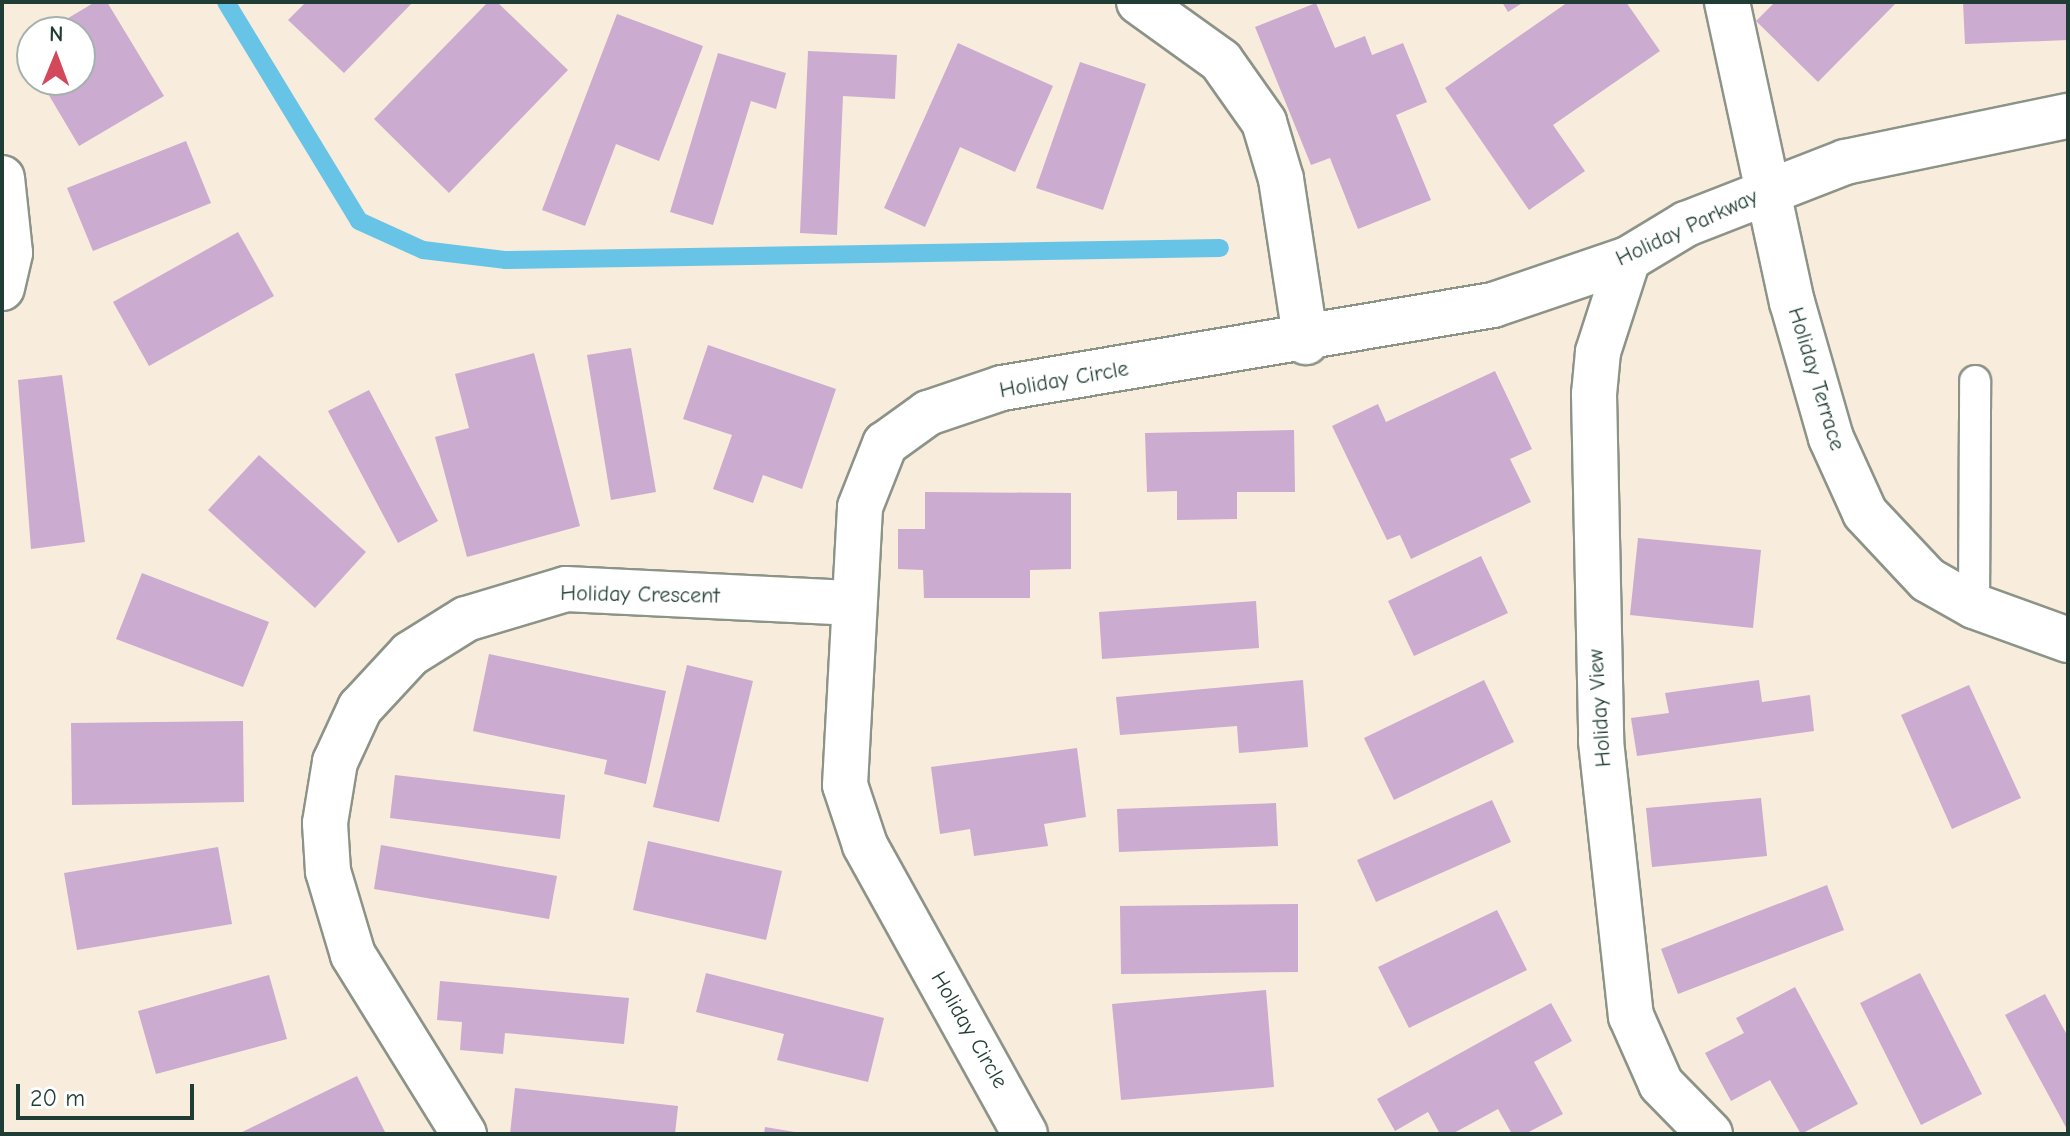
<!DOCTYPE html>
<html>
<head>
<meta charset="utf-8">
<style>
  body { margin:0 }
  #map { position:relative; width:2070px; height:1136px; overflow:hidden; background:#f8ecdc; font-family:"Comic Neue",sans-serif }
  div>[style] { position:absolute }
  .stream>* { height:18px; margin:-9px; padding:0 9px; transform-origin:9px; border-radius:9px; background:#68c4e6 }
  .building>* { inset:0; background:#cbabcf }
  .roads { filter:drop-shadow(2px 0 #8c9488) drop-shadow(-2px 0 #8c9488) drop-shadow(0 2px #8c9488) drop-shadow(0 -2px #8c9488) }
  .service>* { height:30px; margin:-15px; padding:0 15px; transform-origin:15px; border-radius:15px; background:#fff }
  .minor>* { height:44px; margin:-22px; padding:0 22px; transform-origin:22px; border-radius:22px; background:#fff }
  span { translate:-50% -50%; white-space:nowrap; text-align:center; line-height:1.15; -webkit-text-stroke:6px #fff; paint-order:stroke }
  .street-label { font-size:22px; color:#1f3d34 }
  .frame { position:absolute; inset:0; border:4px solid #1f3d34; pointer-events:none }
  .north { position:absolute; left:16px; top:16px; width:80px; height:80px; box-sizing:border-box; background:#fff; border:2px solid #a5b1ae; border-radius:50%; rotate:1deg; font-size:22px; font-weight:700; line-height:32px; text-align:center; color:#1f3d34 }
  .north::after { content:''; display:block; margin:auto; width:28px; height:36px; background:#d1495b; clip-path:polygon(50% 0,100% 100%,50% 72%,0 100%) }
  .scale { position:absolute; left:16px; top:1084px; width:178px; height:36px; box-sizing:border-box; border:4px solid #1f3d34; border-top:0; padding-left:10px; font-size:24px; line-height:28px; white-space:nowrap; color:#1f3d34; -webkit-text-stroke:6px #fff; paint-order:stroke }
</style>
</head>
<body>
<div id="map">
  <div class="stream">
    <i style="left:226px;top:2px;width:256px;rotate:58.7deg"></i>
    <i style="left:359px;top:221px;width:70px;rotate:24.4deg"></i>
    <i style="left:423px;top:250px;width:84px;rotate:6.9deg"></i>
    <i style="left:506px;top:260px;width:714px;rotate:-0.96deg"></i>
  </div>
  <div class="building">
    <i style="clip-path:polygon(95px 2px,107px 2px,164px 96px,79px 146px,47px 92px,80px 80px,80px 32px,45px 32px)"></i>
    <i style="clip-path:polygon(306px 2px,413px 2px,344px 73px,288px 20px)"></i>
    <i style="clip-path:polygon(488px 2px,497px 2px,568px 70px,449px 193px,374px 119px)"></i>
    <i style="clip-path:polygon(1502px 2px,1524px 2px,1508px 12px)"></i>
    <i style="clip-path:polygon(1568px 2px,1626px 2px,1660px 51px,1553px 125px,1585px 171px,1529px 210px,1445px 88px)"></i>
    <i style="clip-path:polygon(1775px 2px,1897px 2px,1818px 82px,1756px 21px)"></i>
    <i style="clip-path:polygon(1963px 2px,2068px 2px,2068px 40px,1965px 44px)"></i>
    <i style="clip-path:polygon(1316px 3px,1335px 48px,1365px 36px,1372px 55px,1403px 43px,1427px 102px,1396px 115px,1431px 200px,1358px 229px,1330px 158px,1311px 165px,1255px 27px)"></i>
    <i style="clip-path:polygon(617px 14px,703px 46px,659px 161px,616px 144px,585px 226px,542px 210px)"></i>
    <i style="clip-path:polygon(958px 43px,1053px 86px,1015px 172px,960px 147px,925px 227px,884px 208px)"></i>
    <i style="clip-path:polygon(808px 51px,897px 55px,895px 99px,843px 96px,837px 235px,800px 233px)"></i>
    <i style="clip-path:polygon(718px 53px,786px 73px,776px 109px,751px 101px,713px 225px,670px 212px)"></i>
    <i style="clip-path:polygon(1080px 62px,1146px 84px,1103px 210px,1036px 188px)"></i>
    <i style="clip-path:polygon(186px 141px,211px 203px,93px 251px,67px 188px)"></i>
    <i style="clip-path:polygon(238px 232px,274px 296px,149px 366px,113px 302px)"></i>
    <i style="clip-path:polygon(708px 345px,836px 389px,802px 489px,763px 475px,753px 503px,713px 489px,732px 435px,683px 419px)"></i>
    <i style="clip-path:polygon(631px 348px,656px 492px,611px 500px,587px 355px)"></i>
    <i style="clip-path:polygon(534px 353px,580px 526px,467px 557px,435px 437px,469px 428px,455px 374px)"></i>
    <i style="clip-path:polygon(1495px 371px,1532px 449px,1510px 459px,1531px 502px,1411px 559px,1400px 535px,1387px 540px,1332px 426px,1378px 404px,1386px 422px)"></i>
    <i style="clip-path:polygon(62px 375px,85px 542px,31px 549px,18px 380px)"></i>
    <i style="clip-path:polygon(369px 390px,438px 521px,398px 543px,328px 411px)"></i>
    <i style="clip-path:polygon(1294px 430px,1295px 492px,1237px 492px,1237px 519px,1177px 520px,1177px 491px,1147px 492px,1145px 433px)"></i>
    <i style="clip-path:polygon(259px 455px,366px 552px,315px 608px,208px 510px)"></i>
    <i style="clip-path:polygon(925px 492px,1071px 493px,1071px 569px,1030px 570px,1030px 598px,924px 598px,923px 570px,898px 569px,898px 529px,925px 529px)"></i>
    <i style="clip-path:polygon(1638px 538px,1761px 550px,1753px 628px,1630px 615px)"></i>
    <i style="clip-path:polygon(1481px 556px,1508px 613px,1414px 656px,1388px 601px)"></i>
    <i style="clip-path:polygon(142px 573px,269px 622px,243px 687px,116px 639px)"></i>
    <i style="clip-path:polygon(1256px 601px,1259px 648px,1102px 659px,1099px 612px)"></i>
    <i style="clip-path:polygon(489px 654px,666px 691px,646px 784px,604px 774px,607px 760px,473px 731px)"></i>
    <i style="clip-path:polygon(687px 665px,753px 681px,719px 822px,653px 807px)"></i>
    <i style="clip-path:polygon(1303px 680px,1308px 747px,1239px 753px,1237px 726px,1120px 735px,1116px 697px)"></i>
    <i style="clip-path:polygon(1484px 680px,1514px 742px,1394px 800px,1364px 738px)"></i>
    <i style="clip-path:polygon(1759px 680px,1762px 702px,1810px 695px,1814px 731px,1637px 756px,1631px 718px,1669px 713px,1665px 693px)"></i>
    <i style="clip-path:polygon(1969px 685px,2021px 798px,1952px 829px,1901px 715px)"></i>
    <i style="clip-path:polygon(243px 721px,244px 802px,72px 805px,71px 723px)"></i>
    <i style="clip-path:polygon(1077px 748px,1086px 817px,1044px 824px,1048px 846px,974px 856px,970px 829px,940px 834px,931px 767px)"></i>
    <i style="clip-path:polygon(395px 775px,565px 795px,560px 839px,390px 818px)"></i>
    <i style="clip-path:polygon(1761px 798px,1767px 856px,1652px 867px,1646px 808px)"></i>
    <i style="clip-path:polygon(1492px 800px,1511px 842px,1376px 902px,1357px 860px)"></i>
    <i style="clip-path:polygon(1276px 803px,1278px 846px,1119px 852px,1117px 809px)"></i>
    <i style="clip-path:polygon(648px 841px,782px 871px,766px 940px,633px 910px)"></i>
    <i style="clip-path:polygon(381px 845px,557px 876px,549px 919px,374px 889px)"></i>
    <i style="clip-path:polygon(218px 847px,232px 924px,77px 950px,64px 873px)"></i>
    <i style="clip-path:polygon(1827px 885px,1844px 930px,1678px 994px,1661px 949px)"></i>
    <i style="clip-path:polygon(1298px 904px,1298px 972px,1121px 974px,1120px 906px)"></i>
    <i style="clip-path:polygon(1497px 910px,1527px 970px,1409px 1028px,1378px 967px)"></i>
    <i style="clip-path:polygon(706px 973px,884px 1018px,868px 1082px,777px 1060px,784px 1034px,696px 1012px)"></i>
    <i style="clip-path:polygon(1920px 973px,1982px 1094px,1921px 1125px,1860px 1003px)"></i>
    <i style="clip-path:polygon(269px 975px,287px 1039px,156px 1074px,138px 1011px)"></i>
    <i style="clip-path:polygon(440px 981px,629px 998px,624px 1044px,505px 1033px,503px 1054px,460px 1050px,462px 1022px,437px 1020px)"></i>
    <i style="clip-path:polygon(1795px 987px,1858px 1104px,1801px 1134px,1770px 1080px,1731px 1101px,1705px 1053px,1744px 1033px,1736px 1018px)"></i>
    <i style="clip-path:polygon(1266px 990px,1274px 1087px,1121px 1100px,1112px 1004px)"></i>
    <i style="clip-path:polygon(2045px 994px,2068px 1037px,2068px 1131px,2005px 1015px)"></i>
    <i style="clip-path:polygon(1551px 1003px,1572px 1041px,1534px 1062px,1563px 1114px,1525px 1134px,1512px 1134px,1498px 1109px,1452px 1134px,1440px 1134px,1428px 1112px,1395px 1131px,1377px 1099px)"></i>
    <i style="clip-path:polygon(357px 1076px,386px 1134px,238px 1134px)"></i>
    <i style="clip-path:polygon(515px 1088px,678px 1106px,675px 1134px,510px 1134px)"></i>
    <i style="clip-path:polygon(765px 1127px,795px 1132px,795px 1134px,764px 1134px)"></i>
  </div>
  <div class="roads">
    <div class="service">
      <i style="left:1974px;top:606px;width:225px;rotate:-89.7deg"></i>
    </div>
    <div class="minor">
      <i style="left:1139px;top:2px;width:101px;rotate:35.7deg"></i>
      <i style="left:1221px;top:61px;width:75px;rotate:54.8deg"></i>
      <i style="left:1264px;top:122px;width:59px;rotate:73.4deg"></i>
      <i style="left:1281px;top:179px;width:165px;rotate:81.3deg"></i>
      <i style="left:1727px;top:2px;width:307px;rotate:77.8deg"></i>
      <i style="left:1792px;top:302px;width:141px;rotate:74deg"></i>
      <i style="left:1831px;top:438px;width:82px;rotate:65.6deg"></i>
      <i style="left:1865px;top:513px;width:92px;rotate:46.8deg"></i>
      <i style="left:1928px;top:580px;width:53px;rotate:29.5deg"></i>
      <i style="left:1974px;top:606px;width:100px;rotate:19.9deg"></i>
      <i style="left:2px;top:178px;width:75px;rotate:83.9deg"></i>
      <i style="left:10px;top:253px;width:36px;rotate:103deg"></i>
      <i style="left:1628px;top:259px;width:98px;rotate:107.9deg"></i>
      <i style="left:1598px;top:352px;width:42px;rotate:95.4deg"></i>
      <i style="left:1594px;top:394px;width:347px;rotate:88.8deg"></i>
      <i style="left:1601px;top:741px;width:277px;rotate:83.8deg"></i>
      <i style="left:1631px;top:1016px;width:74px;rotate:66.2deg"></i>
      <i style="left:1661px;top:1084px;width:70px;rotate:45.6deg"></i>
      <i style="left:464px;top:1134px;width:211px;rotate:-121.8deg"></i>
      <i style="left:353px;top:955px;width:88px;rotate:-106.6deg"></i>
      <i style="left:328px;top:871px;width:48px;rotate:-93.6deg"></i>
      <i style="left:325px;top:823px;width:62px;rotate:-80.7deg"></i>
      <i style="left:335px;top:762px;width:60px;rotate:-65.2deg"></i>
      <i style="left:360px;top:708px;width:74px;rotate:-47.2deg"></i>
      <i style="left:410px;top:654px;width:66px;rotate:-32deg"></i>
      <i style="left:466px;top:619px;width:104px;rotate:-16.7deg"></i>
      <i style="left:566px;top:589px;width:284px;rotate:2.8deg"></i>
      <i style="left:1025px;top:1134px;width:330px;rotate:-119deg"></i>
      <i style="left:865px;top:845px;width:63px;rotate:-108.4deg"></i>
      <i style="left:845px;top:785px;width:278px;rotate:-86.9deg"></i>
      <i style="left:860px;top:507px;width:68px;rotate:-68.4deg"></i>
      <i style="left:885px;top:444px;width:53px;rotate:-35.8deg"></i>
      <i style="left:928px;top:413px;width:78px;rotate:-18.7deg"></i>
      <i style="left:1002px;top:388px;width:498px;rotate:-9.6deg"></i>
      <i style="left:1493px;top:305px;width:143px;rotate:-18.8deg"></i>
      <i style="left:1628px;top:259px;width:68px;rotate:-31.1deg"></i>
      <i style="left:1686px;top:224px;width:171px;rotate:-21.3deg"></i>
      <i style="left:1845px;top:162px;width:228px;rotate:-11.7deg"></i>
    </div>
  </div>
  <div class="street-label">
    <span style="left:1687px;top:228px;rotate:-25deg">Holiday Parkway</span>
    <span style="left:1816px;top:379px;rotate:73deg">Holiday Terrace</span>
    <span style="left:1064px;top:380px;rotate:-10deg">Holiday Circle</span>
    <span style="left:640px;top:595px;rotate:1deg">Holiday Crescent</span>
    <span style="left:1600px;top:708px;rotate:-94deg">Holiday View</span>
    <span style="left:969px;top:1030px;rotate:60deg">Holiday Circle</span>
  </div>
  <div class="frame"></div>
  <div class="north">N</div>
  <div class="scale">20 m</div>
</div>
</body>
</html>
